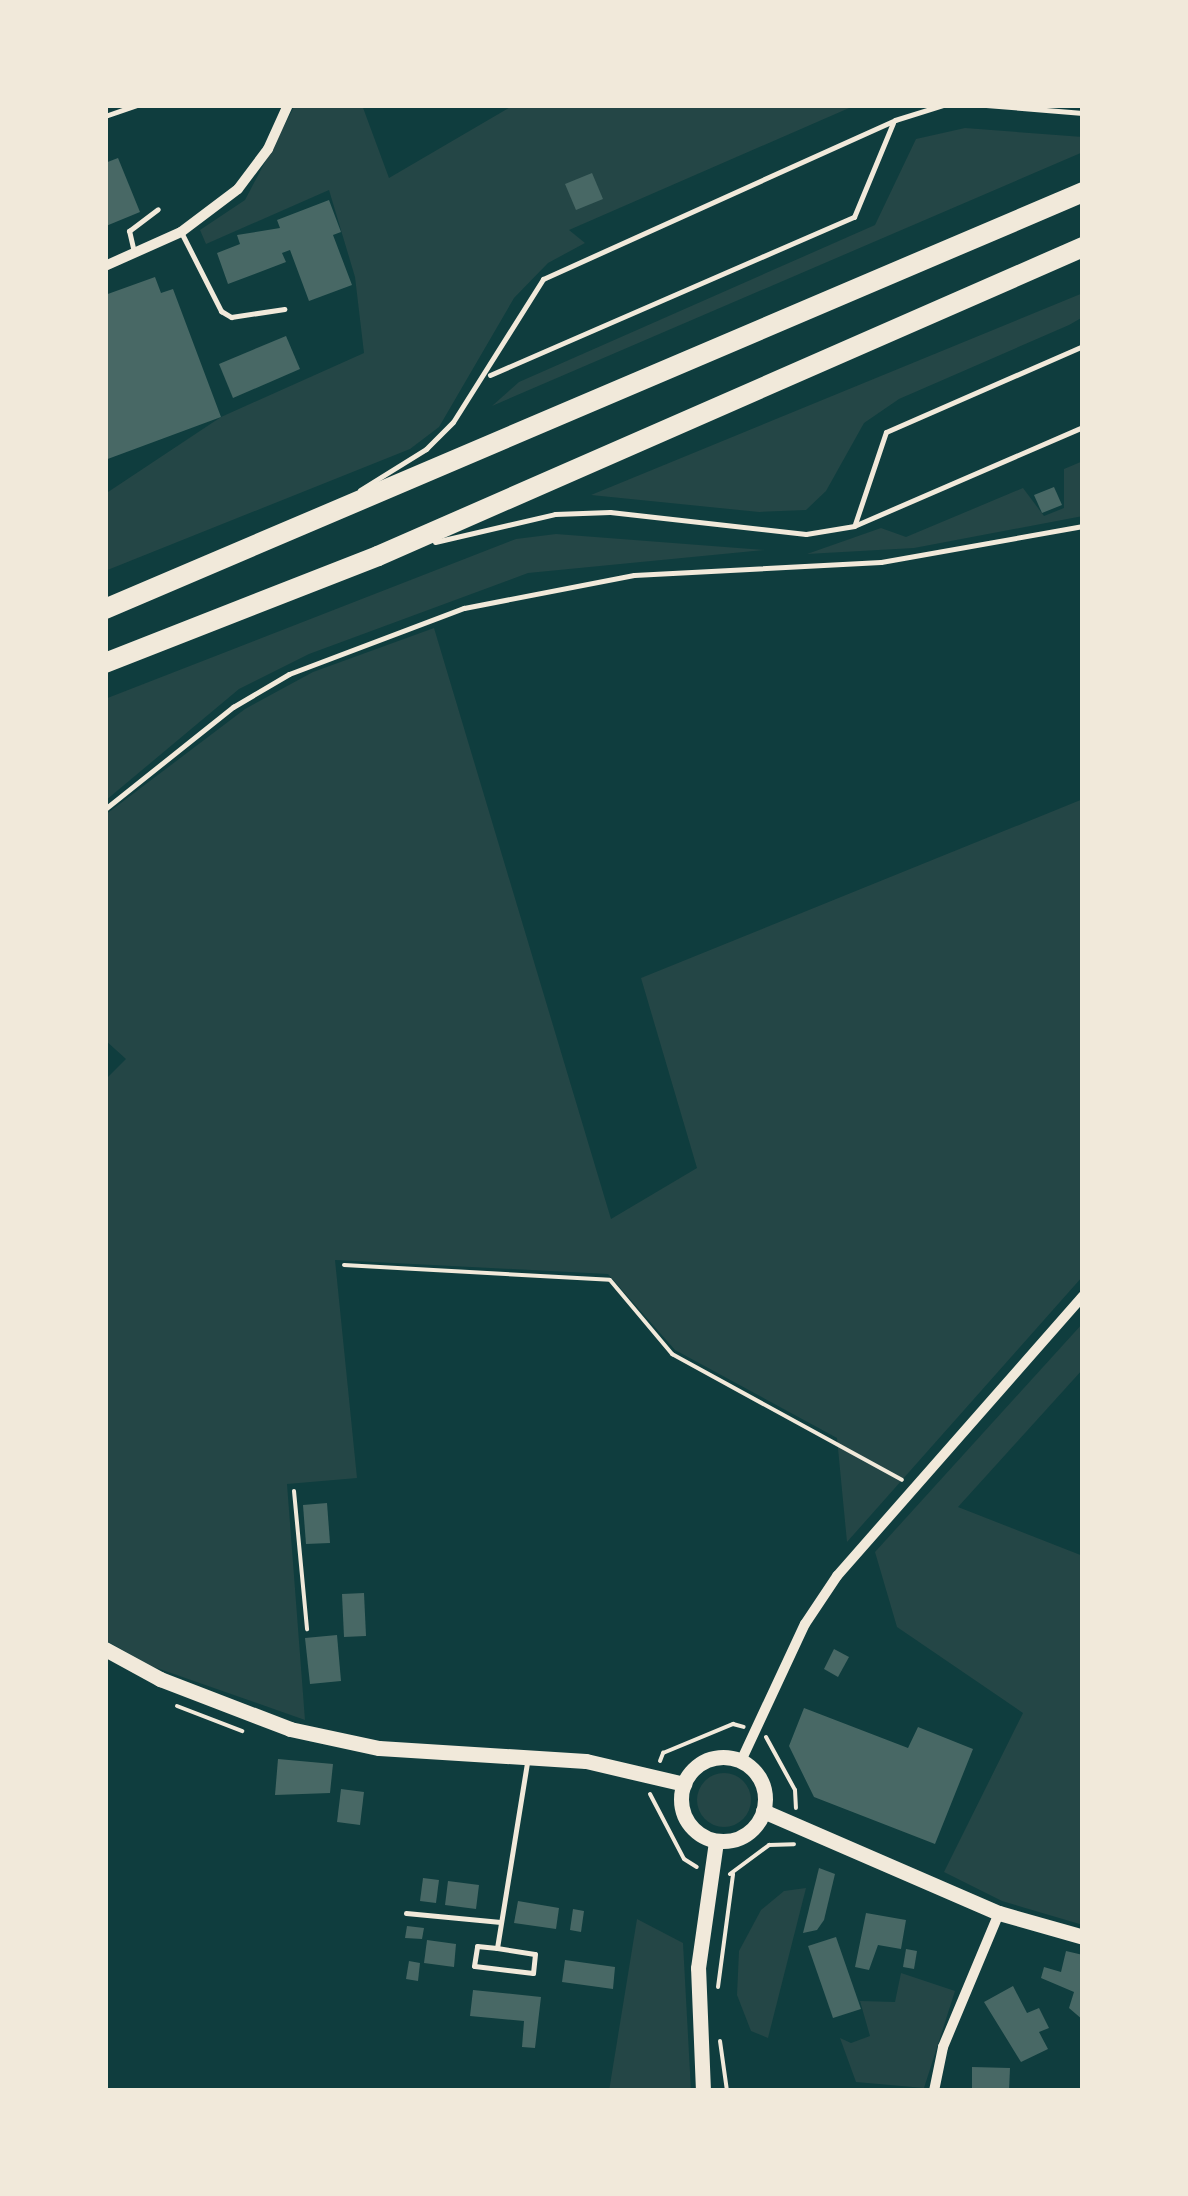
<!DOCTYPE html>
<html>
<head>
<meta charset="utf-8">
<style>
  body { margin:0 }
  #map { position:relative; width:1188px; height:2196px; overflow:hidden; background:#0f3d3e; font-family:Poppins,sans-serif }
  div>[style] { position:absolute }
  .green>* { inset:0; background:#244646 }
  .round { border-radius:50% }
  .building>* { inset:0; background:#486865 }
  .path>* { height:4px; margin:-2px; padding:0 2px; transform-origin:2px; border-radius:2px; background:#f1e9da }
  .service>* { height:5px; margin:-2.5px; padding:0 2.5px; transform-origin:2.5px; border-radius:2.5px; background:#f1e9da }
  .minor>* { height:10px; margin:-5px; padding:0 5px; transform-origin:5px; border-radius:5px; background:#f1e9da }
  .secondary>* { height:15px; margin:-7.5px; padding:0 7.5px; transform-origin:7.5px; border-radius:7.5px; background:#f1e9da }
  .secondary>.ring { margin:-7.5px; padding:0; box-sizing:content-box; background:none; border:15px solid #f1e9da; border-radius:50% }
  .motorway>* { height:20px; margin:-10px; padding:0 10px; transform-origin:10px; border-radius:10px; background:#f1e9da }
  span { translate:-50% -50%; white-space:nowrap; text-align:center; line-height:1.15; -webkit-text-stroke:9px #f1e9da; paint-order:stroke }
  .frame { position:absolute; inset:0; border:108px solid #f1e9da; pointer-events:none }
</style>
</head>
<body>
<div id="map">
  <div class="green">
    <i style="clip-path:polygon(295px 105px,362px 105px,389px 178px,514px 105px,856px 105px,569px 230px,585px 243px,548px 263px,514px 298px,439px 427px,410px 449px,105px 571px,105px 494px,221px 417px,364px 353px,355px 277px,329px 190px,206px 244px,200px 230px,245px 200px)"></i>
    <i style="clip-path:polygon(965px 128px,1083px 137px,1083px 152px,492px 406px,519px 382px,875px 225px,916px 139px)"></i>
    <i style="clip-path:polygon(1083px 293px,1083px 317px,1069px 325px,899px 399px,864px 423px,826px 491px,806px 510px,759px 512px,591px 495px)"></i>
    <i style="clip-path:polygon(1083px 461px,1083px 516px,914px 548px,807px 554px,881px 528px,906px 537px,1023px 488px,1044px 516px,1064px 508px,1064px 469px)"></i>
    <i style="clip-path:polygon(556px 534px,765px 550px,528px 573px,309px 654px,239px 689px,105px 801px,105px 699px,516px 539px)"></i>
    <i style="clip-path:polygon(434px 628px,611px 1219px,697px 1168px,641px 978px,1083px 799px,1083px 1276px,847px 1542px,837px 1438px,675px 1350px,608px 1274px,335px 1260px,357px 1478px,287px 1484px,305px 1720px,151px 1666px,105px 1640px,105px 1080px,126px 1059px,105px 1040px,105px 815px,245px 709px,313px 672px)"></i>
    <i style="clip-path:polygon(1083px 1323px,1083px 1369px,958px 1507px,1083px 1556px,1083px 1925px,1002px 1901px,944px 1872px,1023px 1713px,897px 1627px,875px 1552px)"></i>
    <i class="round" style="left:697px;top:1773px;width:54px;height:54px"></i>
    <i style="clip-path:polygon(806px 1888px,768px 2038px,751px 2031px,737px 1995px,739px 1951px,761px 1910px,784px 1891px)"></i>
    <i style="clip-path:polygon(637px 1919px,683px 1943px,691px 2091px,609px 2091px)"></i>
    <i style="clip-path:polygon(901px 1973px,955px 1991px,924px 2088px,856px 2082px,840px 2038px,851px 2043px,870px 2036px,860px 2001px,895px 2002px)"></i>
  </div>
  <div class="building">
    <i style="clip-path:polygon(118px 158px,140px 212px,106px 226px,105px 163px)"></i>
    <i style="clip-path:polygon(592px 173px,603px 199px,576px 210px,565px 184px)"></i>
    <i style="clip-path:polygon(329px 200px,341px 232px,333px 235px,352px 285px,309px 301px,290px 250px,282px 253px,286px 262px,228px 284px,217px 253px,240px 244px,237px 235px,280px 228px,277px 220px)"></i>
    <i style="clip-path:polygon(155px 277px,161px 293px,173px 289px,221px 417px,105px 460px,105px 295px)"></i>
    <i style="clip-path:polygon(286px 336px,300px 369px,233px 398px,219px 364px)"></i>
    <i style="clip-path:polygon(1054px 487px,1062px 505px,1042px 513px,1034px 495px)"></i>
    <i style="clip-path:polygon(327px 1503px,330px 1543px,306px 1544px,303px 1505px)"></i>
    <i style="clip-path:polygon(364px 1593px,366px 1636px,344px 1637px,342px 1594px)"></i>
    <i style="clip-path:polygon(337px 1635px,341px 1681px,310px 1684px,305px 1638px)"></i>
    <i style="clip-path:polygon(834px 1649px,849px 1657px,838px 1677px,824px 1669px)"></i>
    <i style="clip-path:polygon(804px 1708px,908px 1748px,918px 1727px,973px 1749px,935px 1844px,814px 1797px,789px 1746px)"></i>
    <i style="clip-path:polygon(278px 1759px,333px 1764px,330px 1793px,275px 1795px)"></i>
    <i style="clip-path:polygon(341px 1789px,364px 1792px,360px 1825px,337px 1822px)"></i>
    <i style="clip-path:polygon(819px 1868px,835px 1874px,824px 1920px,817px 1930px,803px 1933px)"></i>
    <i style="clip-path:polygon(423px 1878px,439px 1880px,436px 1903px,420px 1901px)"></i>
    <i style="clip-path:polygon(448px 1881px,479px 1885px,476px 1909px,445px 1905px)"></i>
    <i style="clip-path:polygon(518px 1901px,559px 1908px,556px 1929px,514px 1923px)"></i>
    <i style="clip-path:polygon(573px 1909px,584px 1911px,581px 1932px,570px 1930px)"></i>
    <i style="clip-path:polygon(866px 1913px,906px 1920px,901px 1949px,878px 1945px,869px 1970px,855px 1967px)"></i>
    <i style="clip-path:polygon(407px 1926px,424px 1928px,422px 1939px,405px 1938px)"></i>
    <i style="clip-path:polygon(836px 1937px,861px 2009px,833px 2018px,808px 1946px)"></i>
    <i style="clip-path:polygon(427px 1940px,456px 1944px,454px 1967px,424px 1963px)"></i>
    <i style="clip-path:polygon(906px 1949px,917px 1951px,914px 1969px,903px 1967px)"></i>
    <i style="clip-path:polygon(1066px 1951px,1083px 1955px,1083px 2020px,1069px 2008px,1074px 1992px,1041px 1978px,1044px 1967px,1061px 1972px)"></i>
    <i style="clip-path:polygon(565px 1960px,615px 1967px,613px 1989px,562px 1982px)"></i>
    <i style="clip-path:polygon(409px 1961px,420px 1963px,418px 1981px,406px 1979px)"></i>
    <i style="clip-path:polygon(1013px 1986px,1027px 2013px,1039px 2008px,1049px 2028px,1039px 2032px,1048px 2049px,1021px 2062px,984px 2002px)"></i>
    <i style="clip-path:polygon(473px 1990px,541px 1997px,535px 2048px,522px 2047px,524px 2021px,470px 2016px)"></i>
    <i style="clip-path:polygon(972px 2067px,1010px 2068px,1009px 2091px,972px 2091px)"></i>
  </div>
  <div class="path">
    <i style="left:344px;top:1265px;width:266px;rotate:3.2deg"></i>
    <i style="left:610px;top:1280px;width:97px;rotate:50deg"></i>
    <i style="left:672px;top:1354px;width:262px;rotate:28.7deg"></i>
    <i style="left:294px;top:1491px;width:139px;rotate:84.6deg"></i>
    <i style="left:177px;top:1706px;width:70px;rotate:21deg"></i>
    <i style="left:766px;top:1737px;width:60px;rotate:61.3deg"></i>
    <i style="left:795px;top:1790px;width:18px;rotate:87deg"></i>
    <i style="left:660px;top:1761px;width:9px;rotate:-69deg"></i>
    <i style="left:663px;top:1753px;width:76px;rotate:-22.5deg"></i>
    <i style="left:733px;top:1724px;width:11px;rotate:15deg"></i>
    <i style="left:650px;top:1794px;width:73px;rotate:62.4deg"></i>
    <i style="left:684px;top:1859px;width:15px;rotate:32deg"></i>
    <i style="left:730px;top:1874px;width:49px;rotate:-36.6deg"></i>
    <i style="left:769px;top:1845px;width:25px;rotate:-2deg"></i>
    <i style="left:718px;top:1987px;width:114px;rotate:-82.4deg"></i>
    <i style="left:720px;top:2041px;width:50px;rotate:82deg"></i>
  </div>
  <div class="service">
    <i style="left:986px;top:105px;width:97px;rotate:4.7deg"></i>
    <i style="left:105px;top:116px;width:34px;rotate:-19deg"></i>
    <i style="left:181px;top:232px;width:89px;rotate:63.1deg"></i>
    <i style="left:221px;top:311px;width:12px;rotate:31deg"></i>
    <i style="left:231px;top:317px;width:54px;rotate:-8.6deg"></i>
    <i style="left:134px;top:252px;width:22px;rotate:-103deg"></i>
    <i style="left:129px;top:231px;width:36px;rotate:-37deg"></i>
    <i style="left:490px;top:375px;width:397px;rotate:-23.5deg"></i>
    <i style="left:854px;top:217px;width:102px;rotate:-67.5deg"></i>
    <i style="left:360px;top:490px;width:78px;rotate:-31.8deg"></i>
    <i style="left:426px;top:449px;width:38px;rotate:-45deg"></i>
    <i style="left:453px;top:422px;width:169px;rotate:-57.8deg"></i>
    <i style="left:543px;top:279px;width:386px;rotate:-24.3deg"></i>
    <i style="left:895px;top:120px;width:50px;rotate:-17.4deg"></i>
    <i style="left:855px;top:524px;width:97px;rotate:-71.4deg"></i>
    <i style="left:886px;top:432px;width:215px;rotate:-23.6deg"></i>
    <i style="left:435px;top:542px;width:123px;rotate:-13.1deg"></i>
    <i style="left:555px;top:514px;width:55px;rotate:-2.1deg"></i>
    <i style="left:610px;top:512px;width:197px;rotate:6.4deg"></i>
    <i style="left:806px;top:534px;width:49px;rotate:-9.5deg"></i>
    <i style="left:854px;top:526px;width:249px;rotate:-23.4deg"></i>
    <i style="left:105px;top:809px;width:164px;rotate:-38.6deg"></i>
    <i style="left:233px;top:707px;width:65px;rotate:-30.5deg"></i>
    <i style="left:289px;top:674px;width:187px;rotate:-20.7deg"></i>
    <i style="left:464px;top:608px;width:173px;rotate:-11deg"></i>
    <i style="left:634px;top:575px;width:247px;rotate:-3deg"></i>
    <i style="left:881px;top:562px;width:205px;rotate:-10.1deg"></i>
    <i style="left:406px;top:1913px;width:95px;rotate:5.4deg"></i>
    <i style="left:497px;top:1948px;width:38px;rotate:9deg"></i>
    <i style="left:535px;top:1954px;width:19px;rotate:96deg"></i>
    <i style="left:533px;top:1973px;width:59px;rotate:-173.2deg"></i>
    <i style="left:474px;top:1966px;width:20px;rotate:-81deg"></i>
    <i style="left:477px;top:1946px;width:20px;rotate:6deg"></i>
    <i style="left:497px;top:1948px;width:188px;rotate:-80.8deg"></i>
  </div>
  <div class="minor">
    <i style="left:105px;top:266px;width:83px;rotate:-24.1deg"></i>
    <i style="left:181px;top:232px;width:71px;rotate:-37deg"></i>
    <i style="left:238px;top:189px;width:50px;rotate:-53.1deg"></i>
    <i style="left:268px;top:149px;width:48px;rotate:-65.6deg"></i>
    <i style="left:741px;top:1761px;width:151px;rotate:-65deg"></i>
    <i style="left:805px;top:1624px;width:58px;rotate:-56.3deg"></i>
    <i style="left:837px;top:1576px;width:373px;rotate:-48.7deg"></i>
    <i style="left:934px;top:2091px;width:45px;rotate:-78.4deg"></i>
    <i style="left:943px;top:2047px;width:145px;rotate:-67.3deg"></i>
  </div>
  <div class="secondary">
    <i style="left:105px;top:1649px;width:63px;rotate:28.6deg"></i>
    <i style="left:160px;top:1679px;width:139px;rotate:21deg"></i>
    <i style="left:290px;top:1729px;width:91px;rotate:12.1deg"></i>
    <i style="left:379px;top:1748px;width:207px;rotate:3.6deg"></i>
    <i style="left:586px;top:1761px;width:101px;rotate:13.2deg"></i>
    <i class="ring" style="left:681px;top:1757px;width:69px;height:69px"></i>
    <i style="left:763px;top:1811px;width:257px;rotate:23.4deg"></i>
    <i style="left:999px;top:1913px;width:87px;rotate:15.9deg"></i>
    <i style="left:703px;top:2091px;width:123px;rotate:-92.3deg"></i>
    <i style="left:698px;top:1968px;width:128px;rotate:-81.9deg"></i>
  </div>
  <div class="motorway">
    <i style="left:105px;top:609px;width:1063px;rotate:-23.09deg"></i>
    <i style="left:105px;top:663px;width:293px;rotate:-21.4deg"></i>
    <i style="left:378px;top:556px;width:770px;rotate:-23.67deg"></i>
  </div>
  <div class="frame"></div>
</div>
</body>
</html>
